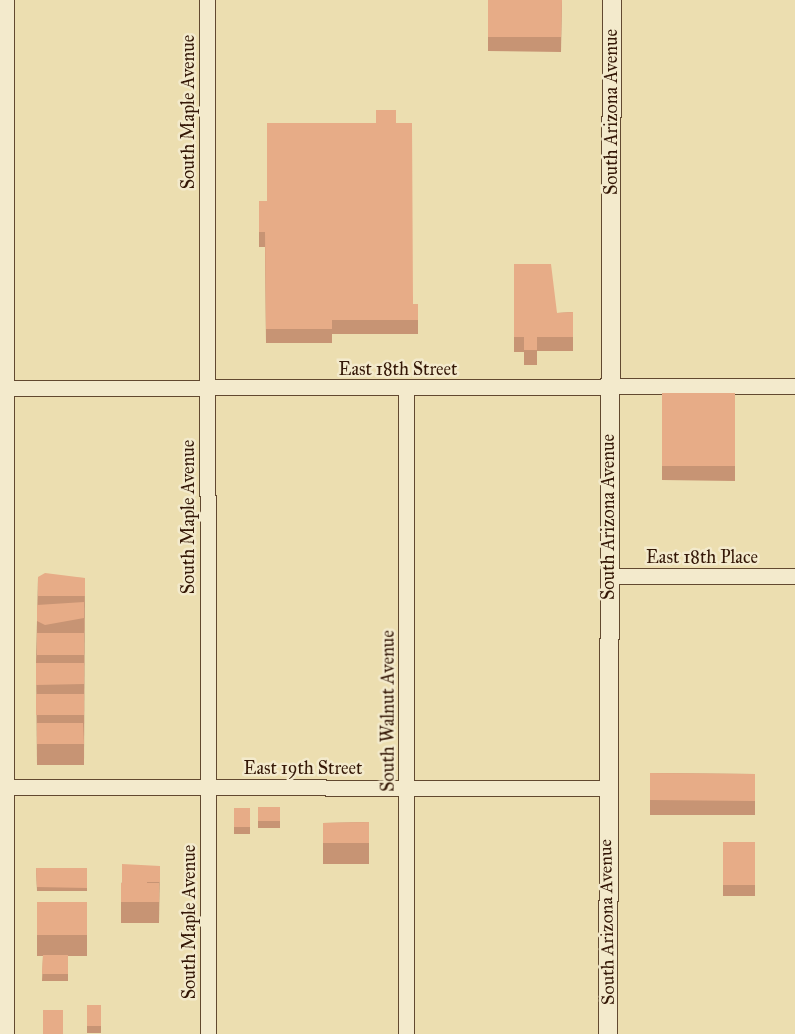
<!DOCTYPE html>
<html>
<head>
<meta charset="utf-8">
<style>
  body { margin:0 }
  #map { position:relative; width:795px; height:1034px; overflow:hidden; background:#ecdeb0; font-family:"IM FELL Great Primer",serif }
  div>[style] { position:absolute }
  .roads { filter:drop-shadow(1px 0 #624930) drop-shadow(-1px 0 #624930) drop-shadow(0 1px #624930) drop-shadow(0 -1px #624930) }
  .minor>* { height:15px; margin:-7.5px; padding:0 7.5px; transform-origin:7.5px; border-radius:7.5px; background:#f3eacc }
  .tertiary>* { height:18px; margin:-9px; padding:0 9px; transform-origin:9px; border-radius:9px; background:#f3eacc }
  .wall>* { inset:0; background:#c79474 }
  .building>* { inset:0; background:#e7ac87 }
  span { translate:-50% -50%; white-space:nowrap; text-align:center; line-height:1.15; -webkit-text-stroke:5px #f3eacc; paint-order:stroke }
  .street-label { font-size:18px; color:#341706 }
</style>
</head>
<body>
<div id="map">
  <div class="roads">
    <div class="minor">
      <i style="left:6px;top:0;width:1034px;rotate:90deg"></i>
      <i style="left:207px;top:0;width:1034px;rotate:89.94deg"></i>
      <i style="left:0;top:388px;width:795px;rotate:-0.14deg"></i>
      <i style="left:406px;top:388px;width:646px;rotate:90deg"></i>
      <i style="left:609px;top:576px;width:186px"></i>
      <i style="left:0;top:787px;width:606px;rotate:0.09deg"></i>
    </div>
    <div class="tertiary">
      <i style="left:608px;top:1034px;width:1034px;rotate:-89.78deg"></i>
    </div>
  </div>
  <div class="wall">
    <i style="clip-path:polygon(488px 0,562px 0,561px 52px,488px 51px)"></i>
    <i style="clip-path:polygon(396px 123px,413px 304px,418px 304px,418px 334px,332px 334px,332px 343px,266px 343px,265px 247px,259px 247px,259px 201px,267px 201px)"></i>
    <i style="clip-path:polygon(514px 264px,557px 313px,573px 312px,573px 351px,537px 351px,537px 365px,524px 365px,524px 352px,514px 352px)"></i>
    <i style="clip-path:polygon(662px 393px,735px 393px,735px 481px,662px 480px)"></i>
    <i style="clip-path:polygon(38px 577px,85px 578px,84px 765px,37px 765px,36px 663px)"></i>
    <i style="clip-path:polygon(650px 773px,755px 774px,755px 815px,650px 815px)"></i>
    <i style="clip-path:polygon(258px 807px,280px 807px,280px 828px,258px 828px)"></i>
    <i style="clip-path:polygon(234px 808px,250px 808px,250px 834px,234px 834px)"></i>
    <i style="clip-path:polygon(369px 822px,369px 864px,323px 864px,323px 823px)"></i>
    <i style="clip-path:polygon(723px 842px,755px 842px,755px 896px,723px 896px)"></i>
    <i style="clip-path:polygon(160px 866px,159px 923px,121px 923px,121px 883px)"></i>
    <i style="clip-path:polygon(36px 868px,87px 868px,87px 891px,37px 891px)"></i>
    <i style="clip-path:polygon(37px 902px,87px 902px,87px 956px,68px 956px,68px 981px,42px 981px,43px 956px,37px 956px)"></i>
    <i style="clip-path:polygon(87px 1005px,101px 1005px,101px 1033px,87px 1033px)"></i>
  </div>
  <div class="building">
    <i style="clip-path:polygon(488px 0,562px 0,561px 37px,488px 37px)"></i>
    <i style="clip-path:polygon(376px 110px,396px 110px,396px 123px,412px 123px,413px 304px,418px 304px,418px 320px,332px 320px,332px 329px,266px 329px,265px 232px,259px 232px,259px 201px,267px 201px,267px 123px,376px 123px)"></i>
    <i style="clip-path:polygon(514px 264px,551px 264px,557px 313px,573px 312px,573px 337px,537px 337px,537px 350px,524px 350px,524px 337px,514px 337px)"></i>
    <i style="clip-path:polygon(662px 393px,735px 393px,735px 466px,662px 466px)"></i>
    <i style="clip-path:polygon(45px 573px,85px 578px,85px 596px,38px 596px,38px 577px)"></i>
    <i style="clip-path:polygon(84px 602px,84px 618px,45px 625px,37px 621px,37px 605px)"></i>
    <i style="clip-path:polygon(37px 633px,84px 633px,84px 655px,37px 655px)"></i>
    <i style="clip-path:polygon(36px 663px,84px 663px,84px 684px,36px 685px)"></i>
    <i style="clip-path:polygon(36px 694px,84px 694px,84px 715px,36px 715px)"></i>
    <i style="clip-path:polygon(37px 723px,83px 723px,84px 744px,37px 744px)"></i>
    <i style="clip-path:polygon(650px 773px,755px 774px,755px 801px,650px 800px)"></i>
    <i style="clip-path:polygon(258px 807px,280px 807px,280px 821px,258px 821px)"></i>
    <i style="clip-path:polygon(234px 808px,250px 808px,250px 827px,234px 827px)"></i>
    <i style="clip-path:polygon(369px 822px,369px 843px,323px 843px,323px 823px)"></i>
    <i style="clip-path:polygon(723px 842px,755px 842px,755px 885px,723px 885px)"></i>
    <i style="clip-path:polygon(122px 864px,160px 866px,160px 882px,147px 882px,147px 883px,122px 883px)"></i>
    <i style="clip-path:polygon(36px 868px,87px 868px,87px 888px,37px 887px)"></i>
    <i style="clip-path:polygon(121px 883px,159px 883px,159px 902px,121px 902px)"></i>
    <i style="clip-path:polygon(37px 902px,87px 902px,87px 921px,87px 911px,72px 911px,72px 917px,37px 917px)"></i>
    <i style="clip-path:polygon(72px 911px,87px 911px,87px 935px,37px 935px,37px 917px,72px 917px)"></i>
    <i style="clip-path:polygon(43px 955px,68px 955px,68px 974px,42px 974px)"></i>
    <i style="clip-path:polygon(87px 1005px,101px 1005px,101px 1026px,87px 1026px)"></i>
    <i style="clip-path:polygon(43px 1010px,63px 1010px,63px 1034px,43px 1034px)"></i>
  </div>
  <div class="street-label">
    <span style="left:188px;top:112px;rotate:-90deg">South Maple Avenue</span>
    <span style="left:611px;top:112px;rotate:-90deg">South Arizona Avenue</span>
    <span style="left:398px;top:369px">East 18th Street</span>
    <span style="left:188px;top:517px;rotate:-90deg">South Maple Avenue</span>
    <span style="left:608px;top:517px;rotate:-90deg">South Arizona Avenue</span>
    <span style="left:702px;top:557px">East 18th Place</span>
    <span style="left:388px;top:711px;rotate:-90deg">South Walnut Avenue</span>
    <span style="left:303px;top:768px">East 19th Street</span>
    <span style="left:189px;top:922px;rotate:-90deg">South Maple Avenue</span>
    <span style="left:607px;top:922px;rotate:-91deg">South Arizona Avenue</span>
  </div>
</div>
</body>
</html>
